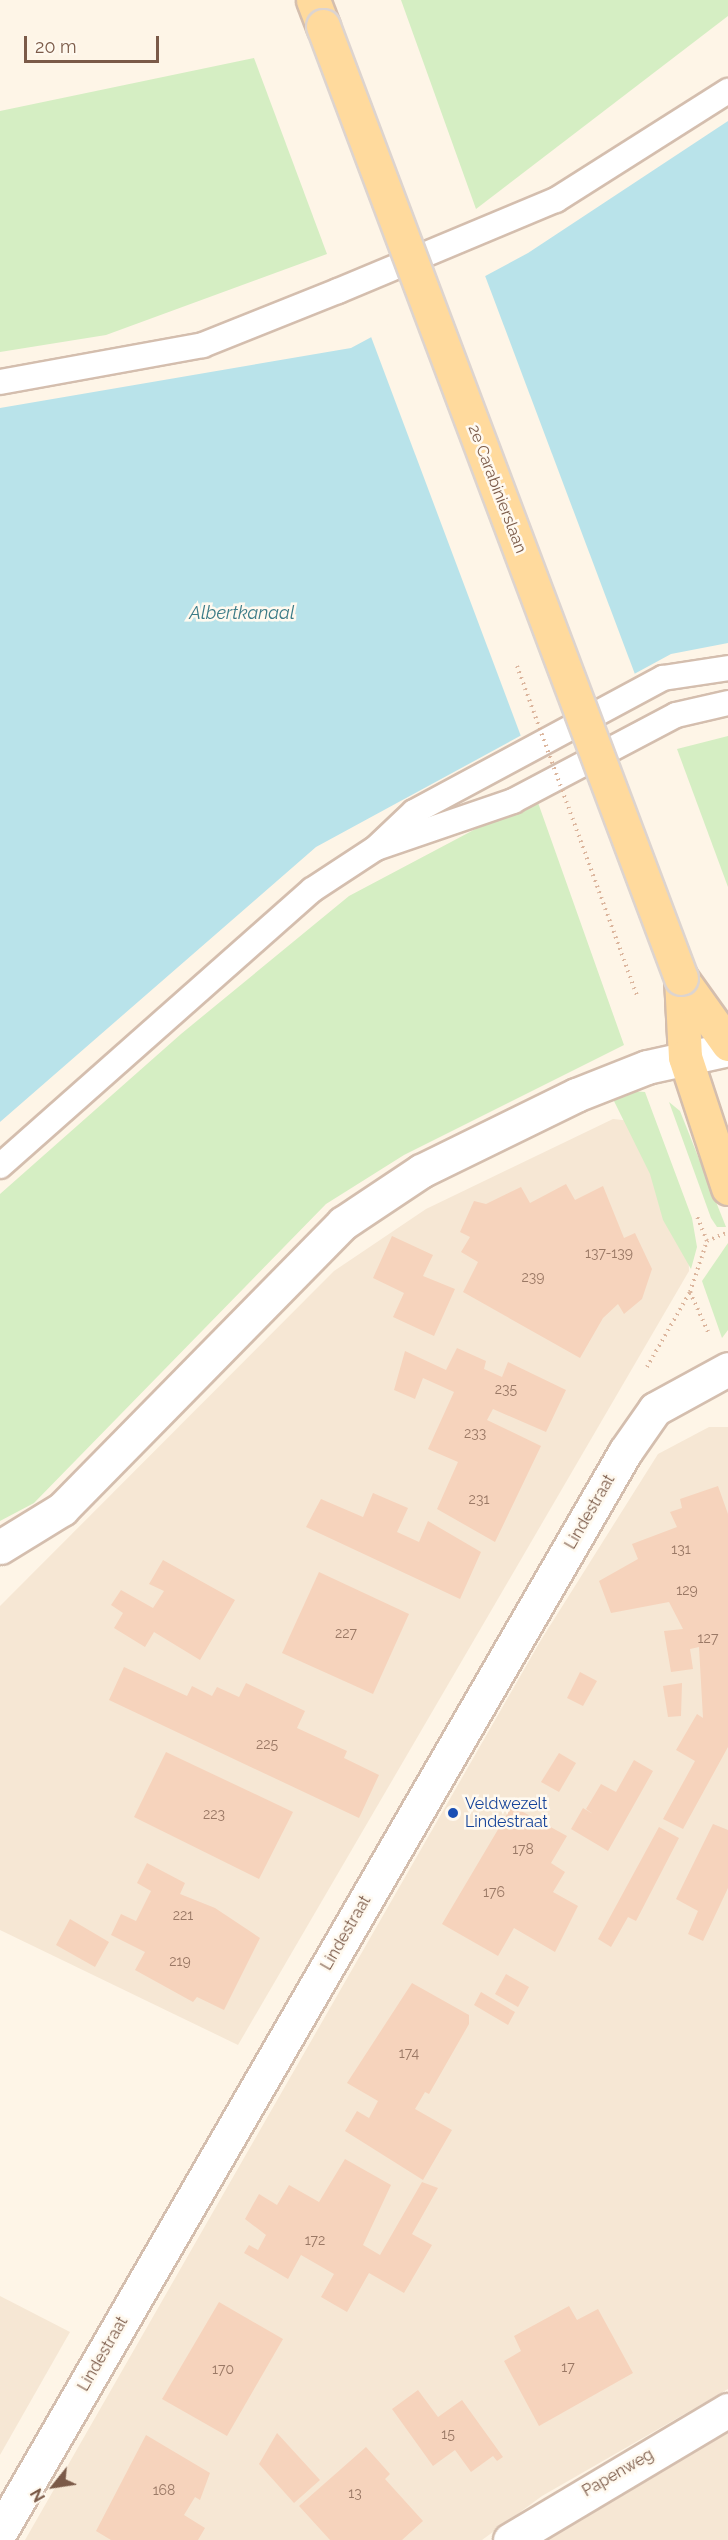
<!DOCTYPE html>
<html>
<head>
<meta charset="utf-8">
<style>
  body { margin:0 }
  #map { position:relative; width:728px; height:2540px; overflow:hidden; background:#fef5e7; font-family:Raleway,sans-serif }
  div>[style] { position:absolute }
  .residential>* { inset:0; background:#f6e7d4 }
  .green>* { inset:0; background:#d5eec3 }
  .water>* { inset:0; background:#b9e3ea }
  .pier>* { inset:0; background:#fef5e7 }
  .building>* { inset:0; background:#f6d3bc }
  .path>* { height:4px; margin-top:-2px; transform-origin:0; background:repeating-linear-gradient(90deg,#dcb69e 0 1.5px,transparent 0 6px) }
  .roads { filter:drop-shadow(2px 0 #d4beae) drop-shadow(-2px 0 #d4beae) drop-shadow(0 2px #d4beae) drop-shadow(0 -2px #d4beae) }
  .lane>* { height:24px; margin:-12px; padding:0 12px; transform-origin:12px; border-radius:12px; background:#fff }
  .street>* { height:33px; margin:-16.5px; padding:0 16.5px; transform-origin:16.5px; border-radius:16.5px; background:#fff }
  .primary>* { height:33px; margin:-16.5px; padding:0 16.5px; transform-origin:16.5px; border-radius:16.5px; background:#ffda9d }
  .path-bridge>* { height:4px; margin-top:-2px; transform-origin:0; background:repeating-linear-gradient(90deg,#dcb69e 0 1.5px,transparent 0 6px) }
  .bridges { filter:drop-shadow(2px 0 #ddd4cf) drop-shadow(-2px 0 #ddd4cf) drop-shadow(0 2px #ddd4cf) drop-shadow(0 -2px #ddd4cf) }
  .primary-bridge>* { height:33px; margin:-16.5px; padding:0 16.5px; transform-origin:16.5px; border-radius:16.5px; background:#ffda9d }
  .dots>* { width:16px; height:16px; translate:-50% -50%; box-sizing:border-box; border:3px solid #fff9ef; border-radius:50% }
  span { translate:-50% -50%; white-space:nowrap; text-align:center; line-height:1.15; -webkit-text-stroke:5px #fff9ef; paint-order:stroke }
  .number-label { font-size:14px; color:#9a7865 }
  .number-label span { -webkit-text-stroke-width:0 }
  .street-label { font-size:16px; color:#7b5a48 }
  .transit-label { font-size:16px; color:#164399 }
  .left { translate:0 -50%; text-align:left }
  .water-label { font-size:18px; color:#3d7c88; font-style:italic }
  .north { position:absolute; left:24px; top:2456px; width:60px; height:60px; -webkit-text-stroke:4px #fff9ef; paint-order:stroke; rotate:240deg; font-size:16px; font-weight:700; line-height:24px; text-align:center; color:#7b5a48 }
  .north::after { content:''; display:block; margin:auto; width:21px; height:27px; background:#7b5a48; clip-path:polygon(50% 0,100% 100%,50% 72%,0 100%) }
  .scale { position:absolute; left:24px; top:36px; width:135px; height:27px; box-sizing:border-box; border:3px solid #7b5a48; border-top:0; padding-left:8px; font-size:18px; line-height:21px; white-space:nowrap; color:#7b5a48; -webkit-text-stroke:4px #fff9ef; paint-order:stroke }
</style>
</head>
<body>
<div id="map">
  <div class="residential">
    <i style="clip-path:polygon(613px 1119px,632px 1121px,688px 1238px,689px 1271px,238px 2045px,0 1930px,0 1606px,334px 1271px,426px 1209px)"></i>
    <i style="clip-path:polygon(709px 1427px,728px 1427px,728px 2389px,542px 2496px,482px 2540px,25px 2540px,541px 1640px,658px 1454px)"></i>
    <i style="clip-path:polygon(0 2296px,70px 2332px,0 2455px)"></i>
    <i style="clip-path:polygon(728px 2426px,728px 2540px,532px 2540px)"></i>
  </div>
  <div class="green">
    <i style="clip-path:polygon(401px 0,728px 0,728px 16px,476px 209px)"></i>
    <i style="clip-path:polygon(254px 58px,327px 254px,106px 335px,0 352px,0 111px)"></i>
    <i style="clip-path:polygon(728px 736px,728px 887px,677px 749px)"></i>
    <i style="clip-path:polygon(536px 797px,624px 1045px,404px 1155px,326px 1204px,34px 1503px,0 1521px,0 1194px,181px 1034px,349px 896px)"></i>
    <i style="clip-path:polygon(632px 1091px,645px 1092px,692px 1218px,697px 1247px,691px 1269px,663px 1220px,650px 1174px,612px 1097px)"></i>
    <i style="clip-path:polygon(669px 1102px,680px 1111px,726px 1227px,717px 1227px,711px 1218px)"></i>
    <i style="clip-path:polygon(728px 1243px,728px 1330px,722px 1338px,702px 1281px)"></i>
  </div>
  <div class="water">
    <i style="clip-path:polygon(728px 121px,728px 643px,671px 654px,316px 847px,0 1122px,0 408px,351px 348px,528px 253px)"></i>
  </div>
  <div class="pier">
    <i style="clip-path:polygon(484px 273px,636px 677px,522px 739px,370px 334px)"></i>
  </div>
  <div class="building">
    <i style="clip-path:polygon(566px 1184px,575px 1200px,603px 1186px,624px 1238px,635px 1233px,652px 1269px,642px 1299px,624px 1314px,618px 1304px,603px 1318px,580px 1358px,463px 1292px,478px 1262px,461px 1252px,470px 1237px,460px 1232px,474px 1201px,486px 1204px,521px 1187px,530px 1203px)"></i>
    <i style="clip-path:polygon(392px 1236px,433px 1255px,423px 1276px,455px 1289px,434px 1336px,393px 1317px,404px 1293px,373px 1278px)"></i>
    <i style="clip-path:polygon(457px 1348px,486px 1361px,484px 1369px,502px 1377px,508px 1362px,566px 1390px,546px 1432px,493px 1409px,487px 1420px,541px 1446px,495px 1542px,437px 1509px,458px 1462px,428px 1449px,454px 1392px,423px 1378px,415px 1399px,394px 1390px,405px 1351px,446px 1370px)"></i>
    <i style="clip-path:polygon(718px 1486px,728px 1514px,728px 1747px,683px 1829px,663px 1819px,695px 1761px,676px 1750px,697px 1714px,703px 1718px,699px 1647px,690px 1649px,693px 1669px,671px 1672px,664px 1631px,683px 1629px,669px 1602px,611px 1613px,599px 1581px,638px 1559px,632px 1544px,677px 1527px,670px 1512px,682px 1508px,680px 1499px)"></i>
    <i style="clip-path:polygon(373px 1493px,408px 1508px,397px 1532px,419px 1542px,428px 1521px,481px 1552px,460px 1599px,306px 1527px,321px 1499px,363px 1517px)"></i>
    <i style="clip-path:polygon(163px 1560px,235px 1600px,200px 1660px,154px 1632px,145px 1647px,114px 1628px,123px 1613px,111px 1605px,121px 1590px,153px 1608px,164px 1591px,149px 1584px)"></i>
    <i style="clip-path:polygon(319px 1572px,409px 1614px,373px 1694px,282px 1653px)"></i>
    <i style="clip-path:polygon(124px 1667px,187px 1696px,192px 1686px,212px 1696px,217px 1687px,239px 1697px,246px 1683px,305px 1711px,297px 1728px,347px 1751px,344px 1758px,379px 1775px,359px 1818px,109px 1700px)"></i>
    <i style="clip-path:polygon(580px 1672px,597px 1681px,583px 1706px,567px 1698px)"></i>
    <i style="clip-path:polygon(682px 1683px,681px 1716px,668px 1717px,663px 1686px)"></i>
    <i style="clip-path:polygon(166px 1752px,293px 1812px,259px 1879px,134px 1817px)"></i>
    <i style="clip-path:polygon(559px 1753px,576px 1763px,559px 1792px,541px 1782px)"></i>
    <i style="clip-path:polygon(634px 1760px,653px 1771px,608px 1851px,571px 1829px,583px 1808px,593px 1814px,586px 1809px,601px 1784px,616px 1792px)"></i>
    <i style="clip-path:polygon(512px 1806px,567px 1836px,551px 1863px,565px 1872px,553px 1892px,578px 1906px,555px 1952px,514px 1928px,498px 1956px,442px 1924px)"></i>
    <i style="clip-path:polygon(713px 1824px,728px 1830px,728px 1888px,703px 1941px,688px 1934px,698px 1911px,676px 1899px)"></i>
    <i style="clip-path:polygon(659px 1827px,679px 1838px,636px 1921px,628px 1917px,611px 1947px,598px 1939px)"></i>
    <i style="clip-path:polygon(147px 1863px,185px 1883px,180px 1894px,215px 1908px,260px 1938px,224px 2010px,197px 1997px,193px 2002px,135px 1970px,145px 1952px,111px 1935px,121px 1914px,136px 1921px,151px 1891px,137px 1883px)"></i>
    <i style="clip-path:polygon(70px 1919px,109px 1942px,95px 1967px,56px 1945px)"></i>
    <i style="clip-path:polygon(506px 1974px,529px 1987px,518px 2007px,495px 1994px)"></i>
    <i style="clip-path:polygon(412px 1983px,469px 2015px,469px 2024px,429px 2094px,425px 2092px,415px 2109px,452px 2130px,423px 2180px,345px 2131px,357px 2111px,369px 2118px,378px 2101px,347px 2083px)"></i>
    <i style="clip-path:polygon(481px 1992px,515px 2012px,508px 2025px,474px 2005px)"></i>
    <i style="clip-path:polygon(345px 2159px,391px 2185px,363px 2245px,380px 2255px,422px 2182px,438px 2188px,412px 2234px,432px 2245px,404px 2293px,369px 2273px,347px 2312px,321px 2297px,334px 2274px,301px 2255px,288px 2279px,244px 2253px,249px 2245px,258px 2250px,266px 2235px,245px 2219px,259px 2194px,277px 2205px,289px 2185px,319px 2202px)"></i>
    <i style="clip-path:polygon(219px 2302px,283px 2339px,227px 2436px,162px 2399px)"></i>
    <i style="clip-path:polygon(569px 2306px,577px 2320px,598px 2309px,633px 2373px,539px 2426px,504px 2361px,521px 2351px,514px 2336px)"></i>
    <i style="clip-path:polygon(418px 2390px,438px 2417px,462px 2400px,503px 2457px,497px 2461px,493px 2456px,471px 2472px,455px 2450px,433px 2466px,392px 2409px)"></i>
    <i style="clip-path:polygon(277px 2433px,320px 2480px,294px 2503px,259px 2464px)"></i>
    <i style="clip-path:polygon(146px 2435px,210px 2473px,200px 2500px,195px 2497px,184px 2515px,205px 2528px,198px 2540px,111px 2540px,96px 2531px)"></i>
    <i style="clip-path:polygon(366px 2447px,390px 2474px,385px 2479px,423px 2521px,402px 2540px,330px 2540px,299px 2506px)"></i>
  </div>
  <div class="path">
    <i style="left:707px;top:1241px;width:23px;rotate:-23deg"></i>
    <i style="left:690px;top:1292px;width:46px;rotate:65.7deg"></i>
    <i style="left:647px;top:1367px;width:86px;rotate:-60.2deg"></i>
    <i style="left:690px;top:1292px;width:54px;rotate:-71.6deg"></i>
    <i style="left:707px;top:1241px;width:27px;rotate:-112deg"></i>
  </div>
  <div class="roads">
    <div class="lane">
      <i style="left:0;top:382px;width:206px;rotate:-10.3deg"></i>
      <i style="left:203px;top:345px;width:145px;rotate:-21.8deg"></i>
      <i style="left:338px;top:291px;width:236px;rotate:-22.7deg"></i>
      <i style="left:556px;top:200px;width:204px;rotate:-32.4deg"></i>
      <i style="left:379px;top:847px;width:142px;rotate:-18.9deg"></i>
      <i style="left:513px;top:801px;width:184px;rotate:-27.8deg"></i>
      <i style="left:676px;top:715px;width:53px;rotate:-13deg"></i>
      <i style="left:0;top:1166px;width:417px;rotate:-41.5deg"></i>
      <i style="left:312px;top:890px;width:77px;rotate:-33.3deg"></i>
      <i style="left:376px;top:848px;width:52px;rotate:-43.5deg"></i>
      <i style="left:414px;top:812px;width:283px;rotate:-28.3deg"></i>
      <i style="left:663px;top:678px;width:66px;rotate:-8.7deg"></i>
    </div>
    <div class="street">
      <i style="left:0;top:1547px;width:73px;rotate:-31.5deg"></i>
      <i style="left:62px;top:1509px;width:401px;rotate:-45.5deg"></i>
      <i style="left:343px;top:1223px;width:94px;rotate:-33.7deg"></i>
      <i style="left:421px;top:1171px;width:173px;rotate:-26.1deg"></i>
      <i style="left:576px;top:1095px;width:76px;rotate:-21.5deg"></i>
      <i style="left:647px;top:1067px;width:83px;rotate:-12.5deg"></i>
      <i style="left:0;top:2532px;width:1248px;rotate:-59.94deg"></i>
      <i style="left:625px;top:1452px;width:52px;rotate:-55.1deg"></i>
      <i style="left:655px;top:1409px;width:83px;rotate:-28.7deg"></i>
      <i style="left:510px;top:2540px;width:254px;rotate:-30.8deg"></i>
    </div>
    <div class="primary">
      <i style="left:313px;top:0;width:28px;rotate:69deg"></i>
      <i style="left:681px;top:978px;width:79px;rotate:87.1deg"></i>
      <i style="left:685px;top:1057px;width:138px;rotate:71.8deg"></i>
      <i style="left:681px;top:978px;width:81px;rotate:54.5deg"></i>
    </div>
  </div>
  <div class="path-bridge">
    <i style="left:517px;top:666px;width:350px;rotate:70deg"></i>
  </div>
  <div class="bridges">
    <div class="primary-bridge">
      <i style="left:323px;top:26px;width:1017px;rotate:69.39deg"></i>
    </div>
  </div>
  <div class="dots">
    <i style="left:453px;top:1813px;background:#1a4fb4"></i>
  </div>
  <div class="number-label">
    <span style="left:609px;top:1253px">137-139</span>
    <span style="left:533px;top:1277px">239</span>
    <span style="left:506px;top:1389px">235</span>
    <span style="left:475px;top:1433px">233</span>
    <span style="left:479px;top:1499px">231</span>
    <span style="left:681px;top:1549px">131</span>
    <span style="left:687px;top:1590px">129</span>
    <span style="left:346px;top:1633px">227</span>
    <span style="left:708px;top:1638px">127</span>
    <span style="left:267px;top:1744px">225</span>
    <span style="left:214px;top:1814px">223</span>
    <span style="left:523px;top:1849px">178</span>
    <span style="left:494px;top:1892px">176</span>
    <span style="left:183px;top:1915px">221</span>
    <span style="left:180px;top:1961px">219</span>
    <span style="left:409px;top:2053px">174</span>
    <span style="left:315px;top:2240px">172</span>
    <span style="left:568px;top:2367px">17</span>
    <span style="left:223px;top:2369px">170</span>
    <span style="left:448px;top:2434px">15</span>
    <span style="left:164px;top:2490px">168</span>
    <span style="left:355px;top:2493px">13</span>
  </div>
  <div class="street-label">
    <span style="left:497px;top:489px;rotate:69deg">2e Carabinierslaan</span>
    <span style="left:590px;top:1512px;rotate:-60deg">Lindestraat</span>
    <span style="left:346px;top:1933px;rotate:-60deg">Lindestraat</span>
    <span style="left:103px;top:2354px;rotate:-60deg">Lindestraat</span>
    <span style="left:618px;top:2473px;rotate:-30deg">Papenweg</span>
  </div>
  <div class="transit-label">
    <span class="left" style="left:465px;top:1813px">Veldwezelt<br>Lindestraat</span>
  </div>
  <div class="water-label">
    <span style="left:242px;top:613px">Albertkanaal</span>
  </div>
  <div class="north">N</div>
  <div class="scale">20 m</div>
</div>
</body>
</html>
